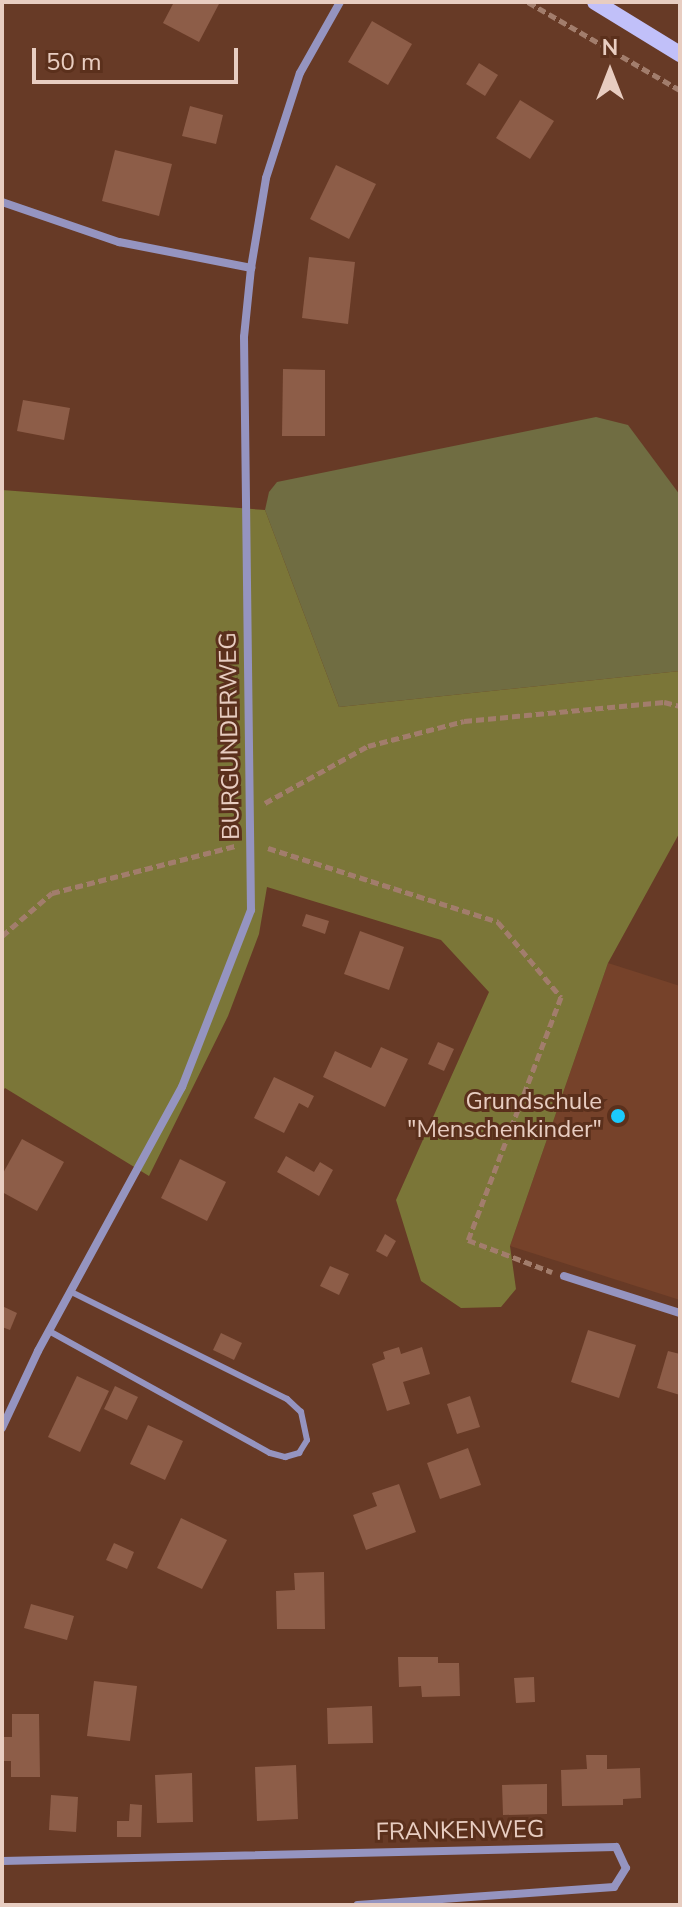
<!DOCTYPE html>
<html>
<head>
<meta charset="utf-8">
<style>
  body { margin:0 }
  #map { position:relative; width:682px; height:1907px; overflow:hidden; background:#673a26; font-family:"Nunito Sans",sans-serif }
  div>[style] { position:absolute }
  .built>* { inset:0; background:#76422a }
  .green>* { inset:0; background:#706d42 }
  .forest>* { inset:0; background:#7b7638 }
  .building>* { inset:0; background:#8d5d48 }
  .path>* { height:5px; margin-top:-2.5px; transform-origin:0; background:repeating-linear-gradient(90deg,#a27d6c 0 8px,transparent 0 12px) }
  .lane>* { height:6px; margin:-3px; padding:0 3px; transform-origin:3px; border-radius:3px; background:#9594c0 }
  .street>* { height:8px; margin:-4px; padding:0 4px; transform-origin:4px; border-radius:4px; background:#9594c0 }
  .secondary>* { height:16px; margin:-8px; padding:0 8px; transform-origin:8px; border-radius:8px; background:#c1c0f9 }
  .dots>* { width:22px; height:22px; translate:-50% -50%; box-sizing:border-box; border:4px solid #5b301c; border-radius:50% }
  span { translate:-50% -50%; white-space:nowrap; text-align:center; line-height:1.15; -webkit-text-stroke:6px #5b301c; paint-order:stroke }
  .street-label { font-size:24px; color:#e8cdc1 }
  .poi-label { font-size:24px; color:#e8cdc1 }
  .right { translate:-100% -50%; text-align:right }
  .frame { position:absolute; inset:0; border:4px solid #e8cdc1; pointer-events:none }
  .north { position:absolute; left:570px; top:32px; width:80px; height:80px; -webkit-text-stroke:6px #5b301c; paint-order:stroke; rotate:0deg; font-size:22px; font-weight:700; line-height:32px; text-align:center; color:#e8cdc1 }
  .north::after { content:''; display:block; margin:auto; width:28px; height:36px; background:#e8cdc1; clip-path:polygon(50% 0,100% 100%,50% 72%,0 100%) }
  .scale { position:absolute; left:32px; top:48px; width:206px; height:36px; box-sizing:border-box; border:4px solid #e8cdc1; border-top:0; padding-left:10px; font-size:24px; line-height:28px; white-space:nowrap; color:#e8cdc1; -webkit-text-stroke:6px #5b301c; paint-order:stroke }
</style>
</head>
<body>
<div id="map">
  <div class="built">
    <i style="clip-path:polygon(608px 963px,680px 986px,680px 1300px,510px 1246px)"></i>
  </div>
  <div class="green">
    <i style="clip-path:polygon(596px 417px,628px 425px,680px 495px,680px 671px,339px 707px,265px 510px,269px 492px,277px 482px)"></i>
  </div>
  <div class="forest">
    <i style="clip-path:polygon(2px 490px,265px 510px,339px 707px,680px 671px,680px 832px,608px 963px,510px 1246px,516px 1289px,501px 1307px,461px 1308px,421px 1281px,396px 1200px,489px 992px,441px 940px,267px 887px,259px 934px,228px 1016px,149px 1176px,5px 1088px,2px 1092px)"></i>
  </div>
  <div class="building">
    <i style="clip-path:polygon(174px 2px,220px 2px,199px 42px,163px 23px)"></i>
    <i style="clip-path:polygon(372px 21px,412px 44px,388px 85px,348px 62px)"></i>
    <i style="clip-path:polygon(479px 63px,498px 75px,485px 96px,466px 84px)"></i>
    <i style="clip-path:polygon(520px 100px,554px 121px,530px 159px,496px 138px)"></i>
    <i style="clip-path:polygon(190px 106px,223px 115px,216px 144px,182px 136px)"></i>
    <i style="clip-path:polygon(115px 150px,172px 164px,159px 216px,102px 201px)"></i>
    <i style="clip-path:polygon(336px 165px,376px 184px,349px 239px,310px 219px)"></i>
    <i style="clip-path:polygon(309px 257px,355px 262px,348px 324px,302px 318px)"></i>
    <i style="clip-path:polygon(283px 369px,325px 370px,325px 436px,282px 436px)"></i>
    <i style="clip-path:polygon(23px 400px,70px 408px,64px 440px,17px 431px)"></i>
    <i style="clip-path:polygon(306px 914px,329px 921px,325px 934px,302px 926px)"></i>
    <i style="clip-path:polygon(360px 931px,404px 947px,389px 990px,344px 974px)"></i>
    <i style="clip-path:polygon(438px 1042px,454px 1049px,444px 1071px,428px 1064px)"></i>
    <i style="clip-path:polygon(381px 1047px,408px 1059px,385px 1107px,323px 1077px,335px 1051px,371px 1068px)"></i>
    <i style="clip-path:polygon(274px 1077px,314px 1096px,308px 1108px,299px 1103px,284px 1133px,254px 1118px)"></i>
    <i style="clip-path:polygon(22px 1139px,64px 1162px,37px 1211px,2px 1192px,2px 1175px)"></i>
    <i style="clip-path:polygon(286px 1156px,314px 1172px,320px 1162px,333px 1170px,319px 1196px,277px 1172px)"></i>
    <i style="clip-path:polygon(180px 1159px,226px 1182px,207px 1221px,161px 1198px)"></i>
    <i style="clip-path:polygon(385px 1234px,396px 1241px,387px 1257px,376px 1251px)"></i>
    <i style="clip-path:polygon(330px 1266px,349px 1274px,339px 1295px,320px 1286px)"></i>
    <i style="clip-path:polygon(2px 1306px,17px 1313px,10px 1330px,2px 1327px)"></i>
    <i style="clip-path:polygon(588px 1330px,636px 1345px,619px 1398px,571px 1382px)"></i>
    <i style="clip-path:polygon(221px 1333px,242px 1343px,234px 1360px,213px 1350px)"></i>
    <i style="clip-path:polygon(399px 1347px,401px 1354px,422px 1347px,430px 1374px,403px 1382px,410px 1404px,387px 1411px,372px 1364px,385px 1359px,383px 1352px)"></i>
    <i style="clip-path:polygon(668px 1351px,680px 1354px,680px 1395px,657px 1388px)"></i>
    <i style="clip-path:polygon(77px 1376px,109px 1391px,80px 1452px,48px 1437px)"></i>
    <i style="clip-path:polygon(115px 1386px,138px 1397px,127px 1420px,104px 1409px)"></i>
    <i style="clip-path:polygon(470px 1396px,480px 1427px,457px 1434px,447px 1404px)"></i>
    <i style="clip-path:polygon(148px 1425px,183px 1441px,165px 1480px,130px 1464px)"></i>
    <i style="clip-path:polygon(468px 1448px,481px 1485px,440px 1499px,427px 1463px)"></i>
    <i style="clip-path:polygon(399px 1484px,416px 1532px,366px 1550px,353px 1515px,377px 1506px,372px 1493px)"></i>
    <i style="clip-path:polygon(181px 1518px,227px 1540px,202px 1589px,157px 1568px)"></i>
    <i style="clip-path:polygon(114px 1543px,134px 1552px,127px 1569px,106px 1560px)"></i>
    <i style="clip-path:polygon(324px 1572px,325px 1629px,277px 1629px,276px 1591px,295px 1590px,294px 1573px)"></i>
    <i style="clip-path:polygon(31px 1604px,74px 1616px,67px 1640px,24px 1628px)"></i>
    <i style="clip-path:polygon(398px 1657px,438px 1657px,438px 1663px,459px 1663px,460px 1696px,422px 1697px,421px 1686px,399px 1687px)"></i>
    <i style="clip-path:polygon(534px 1677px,535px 1702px,516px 1703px,514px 1678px)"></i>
    <i style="clip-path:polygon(94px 1681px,137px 1686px,130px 1741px,87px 1736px)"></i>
    <i style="clip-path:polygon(372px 1706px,373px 1743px,328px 1744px,327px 1708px)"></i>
    <i style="clip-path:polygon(12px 1714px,39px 1714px,40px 1777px,11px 1777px,11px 1761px,2px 1761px,2px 1737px,12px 1737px)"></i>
    <i style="clip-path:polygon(586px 1755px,607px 1755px,607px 1769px,640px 1768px,641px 1798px,623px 1799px,623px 1805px,562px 1806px,561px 1770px,587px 1769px)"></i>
    <i style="clip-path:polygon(296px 1765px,298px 1819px,257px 1821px,255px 1767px)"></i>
    <i style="clip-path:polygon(192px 1773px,193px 1822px,157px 1823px,155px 1775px)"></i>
    <i style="clip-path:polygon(547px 1784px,547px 1814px,503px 1815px,502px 1785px)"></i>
    <i style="clip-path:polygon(51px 1795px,78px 1797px,76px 1832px,49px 1830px)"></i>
    <i style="clip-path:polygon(130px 1804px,142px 1805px,141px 1837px,117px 1837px,117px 1821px,129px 1821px)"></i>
  </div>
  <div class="path">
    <i style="left:528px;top:2px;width:176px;rotate:30.1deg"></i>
    <i style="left:265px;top:803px;width:118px;rotate:-29deg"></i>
    <i style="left:368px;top:746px;width:99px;rotate:-14.6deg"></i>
    <i style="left:464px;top:721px;width:201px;rotate:-5.4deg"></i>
    <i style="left:664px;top:702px;width:16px;rotate:14deg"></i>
    <i style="left:268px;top:848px;width:242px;rotate:17.8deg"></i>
    <i style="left:498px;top:922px;width:98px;rotate:50deg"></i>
    <i style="left:561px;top:997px;width:260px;rotate:110.9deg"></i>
    <i style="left:468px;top:1240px;width:90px;rotate:20.9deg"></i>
    <i style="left:2px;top:936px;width:66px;rotate:-40.7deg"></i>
    <i style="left:52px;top:893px;width:189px;rotate:-14.4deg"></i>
  </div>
  <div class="lane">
    <i style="left:49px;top:1331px;width:252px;rotate:28.9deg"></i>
    <i style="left:270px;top:1453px;width:16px;rotate:15deg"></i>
    <i style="left:285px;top:1457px;width:15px;rotate:-16deg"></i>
    <i style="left:299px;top:1453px;width:15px;rotate:-58deg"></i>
    <i style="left:307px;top:1440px;width:29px;rotate:-102deg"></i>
    <i style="left:301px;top:1412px;width:19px;rotate:-137deg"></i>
    <i style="left:287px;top:1399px;width:241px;rotate:-153.6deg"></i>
  </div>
  <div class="street">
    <i style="left:2px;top:202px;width:124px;rotate:18.9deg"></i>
    <i style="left:119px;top:242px;width:135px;rotate:11.1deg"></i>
    <i style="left:564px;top:1276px;width:122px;rotate:17.7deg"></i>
    <i style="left:2px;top:1428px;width:85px;rotate:-64.9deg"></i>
    <i style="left:38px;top:1351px;width:301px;rotate:-61.4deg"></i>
    <i style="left:182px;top:1087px;width:190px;rotate:-68.7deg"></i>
    <i style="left:251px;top:910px;width:573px;rotate:-90.7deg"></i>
    <i style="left:244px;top:337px;width:69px;rotate:-84.2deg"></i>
    <i style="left:251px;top:268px;width:91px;rotate:-80.5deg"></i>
    <i style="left:266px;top:178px;width:110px;rotate:-72.1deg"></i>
    <i style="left:300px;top:73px;width:81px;rotate:-60.6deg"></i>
    <i style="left:2px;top:1861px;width:614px;rotate:-1.31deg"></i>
    <i style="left:616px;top:1847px;width:23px;rotate:65deg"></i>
    <i style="left:626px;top:1868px;width:22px;rotate:122deg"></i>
    <i style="left:614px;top:1887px;width:257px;rotate:176deg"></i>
  </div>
  <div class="secondary">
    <i style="left:595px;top:2px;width:100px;rotate:31.5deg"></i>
  </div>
  <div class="dots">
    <i style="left:618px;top:1116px;background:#1bcafc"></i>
  </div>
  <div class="street-label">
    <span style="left:230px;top:736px;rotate:-91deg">BURGUNDERWEG</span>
    <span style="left:460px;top:1831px;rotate:-1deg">FRANKENWEG</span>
  </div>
  <div class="poi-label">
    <span class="right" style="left:602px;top:1116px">Grundschule<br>"Menschenkinder"</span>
  </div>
  <div class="frame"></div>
  <div class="north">N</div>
  <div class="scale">50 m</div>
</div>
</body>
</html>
